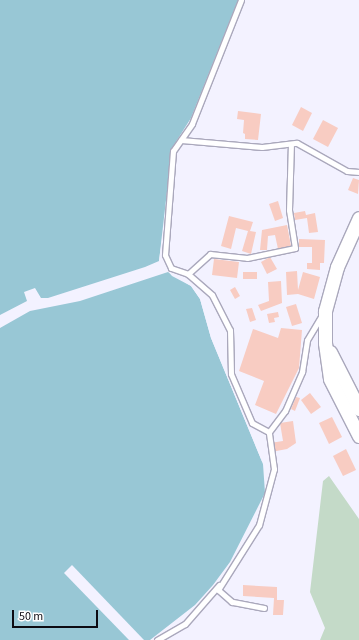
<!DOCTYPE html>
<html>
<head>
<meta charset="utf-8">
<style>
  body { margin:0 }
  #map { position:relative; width:359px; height:640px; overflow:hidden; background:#f3f2ff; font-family:"Source Sans 3",sans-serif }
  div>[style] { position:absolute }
  .green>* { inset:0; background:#c4dac8 }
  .water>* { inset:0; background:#98c7d5 }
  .pier>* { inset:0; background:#f3f2ff }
  .building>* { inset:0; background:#f8ccc2 }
  .roads { filter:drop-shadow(1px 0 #aaa8bc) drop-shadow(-1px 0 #aaa8bc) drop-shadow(0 1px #aaa8bc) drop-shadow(0 -1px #aaa8bc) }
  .service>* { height:5px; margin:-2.5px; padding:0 2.5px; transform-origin:2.5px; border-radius:2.5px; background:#fff }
  .tertiary>* { height:13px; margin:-6.5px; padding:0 6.5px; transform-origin:6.5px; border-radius:6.5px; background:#fff }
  span { translate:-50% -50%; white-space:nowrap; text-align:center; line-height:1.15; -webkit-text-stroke:3.5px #fff; paint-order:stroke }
  .scale { position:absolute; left:12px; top:610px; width:86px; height:18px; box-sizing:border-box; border:2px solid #0c0b12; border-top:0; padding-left:5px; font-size:12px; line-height:14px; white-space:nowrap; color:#0c0b12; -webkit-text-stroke:3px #fff; paint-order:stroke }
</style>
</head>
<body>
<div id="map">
  <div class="green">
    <i style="clip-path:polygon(329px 476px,359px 519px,359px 640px,320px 640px,325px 628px,310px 592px,323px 481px)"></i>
  </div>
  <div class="water">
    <i style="clip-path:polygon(0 0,238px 0,191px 118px,172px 148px,159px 261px,172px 276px,191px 286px,200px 299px,211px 338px,263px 464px,265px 493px,230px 562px,213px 585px,195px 605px,150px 640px,0 640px)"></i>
  </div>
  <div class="pier">
    <i style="clip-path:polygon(162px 239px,164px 239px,161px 260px,174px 275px,192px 285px,202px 298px,212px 338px,257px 443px,263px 464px,211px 338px,200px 299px,191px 286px,168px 272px,80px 301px,30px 311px,0 328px,0 315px,27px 301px,24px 292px,35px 288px,41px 298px,48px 298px,145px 267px,159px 261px)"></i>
    <i style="clip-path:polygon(72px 565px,144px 640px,129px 640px,64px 573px)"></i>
  </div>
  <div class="building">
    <i style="clip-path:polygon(301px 107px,312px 113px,303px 131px,292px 125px)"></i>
    <i style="clip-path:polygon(238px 111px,261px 114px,258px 140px,245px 139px,245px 134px,243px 133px,244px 120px,237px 119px)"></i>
    <i style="clip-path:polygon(323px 120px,338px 128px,328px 147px,313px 139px)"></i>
    <i style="clip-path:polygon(353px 178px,359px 180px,358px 194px,348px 190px)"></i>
    <i style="clip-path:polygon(278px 201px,283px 218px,275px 221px,269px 204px)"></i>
    <i style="clip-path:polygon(305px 211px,306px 215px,315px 213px,318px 232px,309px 233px,307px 218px,295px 220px,294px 213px)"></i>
    <i style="clip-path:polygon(229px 216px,253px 222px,250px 231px,256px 232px,251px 254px,242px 251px,248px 231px,236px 228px,231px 249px,221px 246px)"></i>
    <i style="clip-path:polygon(287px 225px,291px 246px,278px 249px,275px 235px,268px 236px,267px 250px,260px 250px,262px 230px)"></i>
    <i style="clip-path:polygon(299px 239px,325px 240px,324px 263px,320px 263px,320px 270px,307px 269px,307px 263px,312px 263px,312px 247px,299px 247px)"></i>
    <i style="clip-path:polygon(270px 257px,277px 269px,267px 274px,261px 262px)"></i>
    <i style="clip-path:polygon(214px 259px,239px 262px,237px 278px,212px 275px)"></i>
    <i style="clip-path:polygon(297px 271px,298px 290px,303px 272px,320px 277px,314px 299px,298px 294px,287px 295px,286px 272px)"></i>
    <i style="clip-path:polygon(243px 272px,257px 272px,257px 279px,243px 279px)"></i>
    <i style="clip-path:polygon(281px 281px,282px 303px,261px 311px,258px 305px,269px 301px,268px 282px)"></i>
    <i style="clip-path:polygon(235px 287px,240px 296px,235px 299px,230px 290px)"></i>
    <i style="clip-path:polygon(296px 304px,302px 323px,292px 326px,286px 307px)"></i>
    <i style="clip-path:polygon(252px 308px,256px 320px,250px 322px,246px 309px)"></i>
    <i style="clip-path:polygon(278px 312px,279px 317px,274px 318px,275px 322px,269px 323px,267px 314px)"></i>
    <i style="clip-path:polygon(281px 328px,302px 330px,299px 368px,276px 414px,255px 405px,264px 381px,239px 371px,253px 329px,278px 338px)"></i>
    <i style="clip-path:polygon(310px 393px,321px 407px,311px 414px,301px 400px)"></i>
    <i style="clip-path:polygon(296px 397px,300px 398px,295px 411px,291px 409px)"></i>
    <i style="clip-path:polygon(332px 417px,342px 437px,329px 444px,319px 423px)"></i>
    <i style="clip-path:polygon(293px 421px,296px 443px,287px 449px,271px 452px,270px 443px,283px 441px,280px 423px)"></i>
    <i style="clip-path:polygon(346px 449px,356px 470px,343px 476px,333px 456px)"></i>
    <i style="clip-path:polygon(243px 585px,277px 587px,277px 600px,284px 600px,283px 615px,273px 615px,274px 598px,243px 596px)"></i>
  </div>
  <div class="roads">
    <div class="service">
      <i style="left:241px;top:0;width:133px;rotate:111.6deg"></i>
      <i style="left:192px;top:124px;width:33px;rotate:125deg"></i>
      <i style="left:173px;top:151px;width:104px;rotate:94.4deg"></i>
      <i style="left:165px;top:255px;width:14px;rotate:65deg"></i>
      <i style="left:171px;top:268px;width:18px;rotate:19deg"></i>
      <i style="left:188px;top:274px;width:32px;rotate:41deg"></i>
      <i style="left:212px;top:295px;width:39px;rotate:63deg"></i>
      <i style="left:230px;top:330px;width:44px;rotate:88.7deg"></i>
      <i style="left:231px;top:374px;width:53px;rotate:66.8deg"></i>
      <i style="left:252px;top:423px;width:19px;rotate:28deg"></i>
      <i style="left:181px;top:140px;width:81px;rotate:4.9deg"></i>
      <i style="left:262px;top:147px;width:35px;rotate:-7deg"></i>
      <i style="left:297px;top:143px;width:57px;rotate:29.2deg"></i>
      <i style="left:347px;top:171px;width:12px;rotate:5deg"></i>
      <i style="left:188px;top:274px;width:30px;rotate:-42deg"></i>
      <i style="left:210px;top:254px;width:37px;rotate:6deg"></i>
      <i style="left:247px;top:258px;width:49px;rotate:-11.8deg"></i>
      <i style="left:295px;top:248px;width:38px;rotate:-99deg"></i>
      <i style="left:289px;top:210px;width:66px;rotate:-88.3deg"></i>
      <i style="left:264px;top:608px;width:33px;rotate:-169deg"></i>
      <i style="left:232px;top:602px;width:18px;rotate:-139deg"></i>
      <i style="left:218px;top:590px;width:77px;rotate:-57.8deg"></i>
      <i style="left:259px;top:525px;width:58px;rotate:-75deg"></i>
      <i style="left:274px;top:469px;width:37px;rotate:-98deg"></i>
      <i style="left:269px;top:432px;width:26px;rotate:-53deg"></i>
      <i style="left:285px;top:411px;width:43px;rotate:-66.4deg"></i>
      <i style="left:302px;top:372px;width:32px;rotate:-81deg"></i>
      <i style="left:307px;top:340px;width:27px;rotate:-59deg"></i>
      <i style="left:157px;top:640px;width:32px;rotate:-30deg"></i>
      <i style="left:185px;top:624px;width:52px;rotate:-48.9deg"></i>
    </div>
    <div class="tertiary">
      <i style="left:359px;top:218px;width:54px;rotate:114.2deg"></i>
      <i style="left:337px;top:267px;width:46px;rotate:105.3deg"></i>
      <i style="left:325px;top:311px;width:32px;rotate:90deg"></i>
      <i style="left:325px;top:343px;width:36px;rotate:82deg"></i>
      <i style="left:330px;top:379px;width:64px;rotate:63deg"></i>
      <i style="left:330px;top:352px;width:64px;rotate:63deg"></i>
    </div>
  </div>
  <div class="scale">50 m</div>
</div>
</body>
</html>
